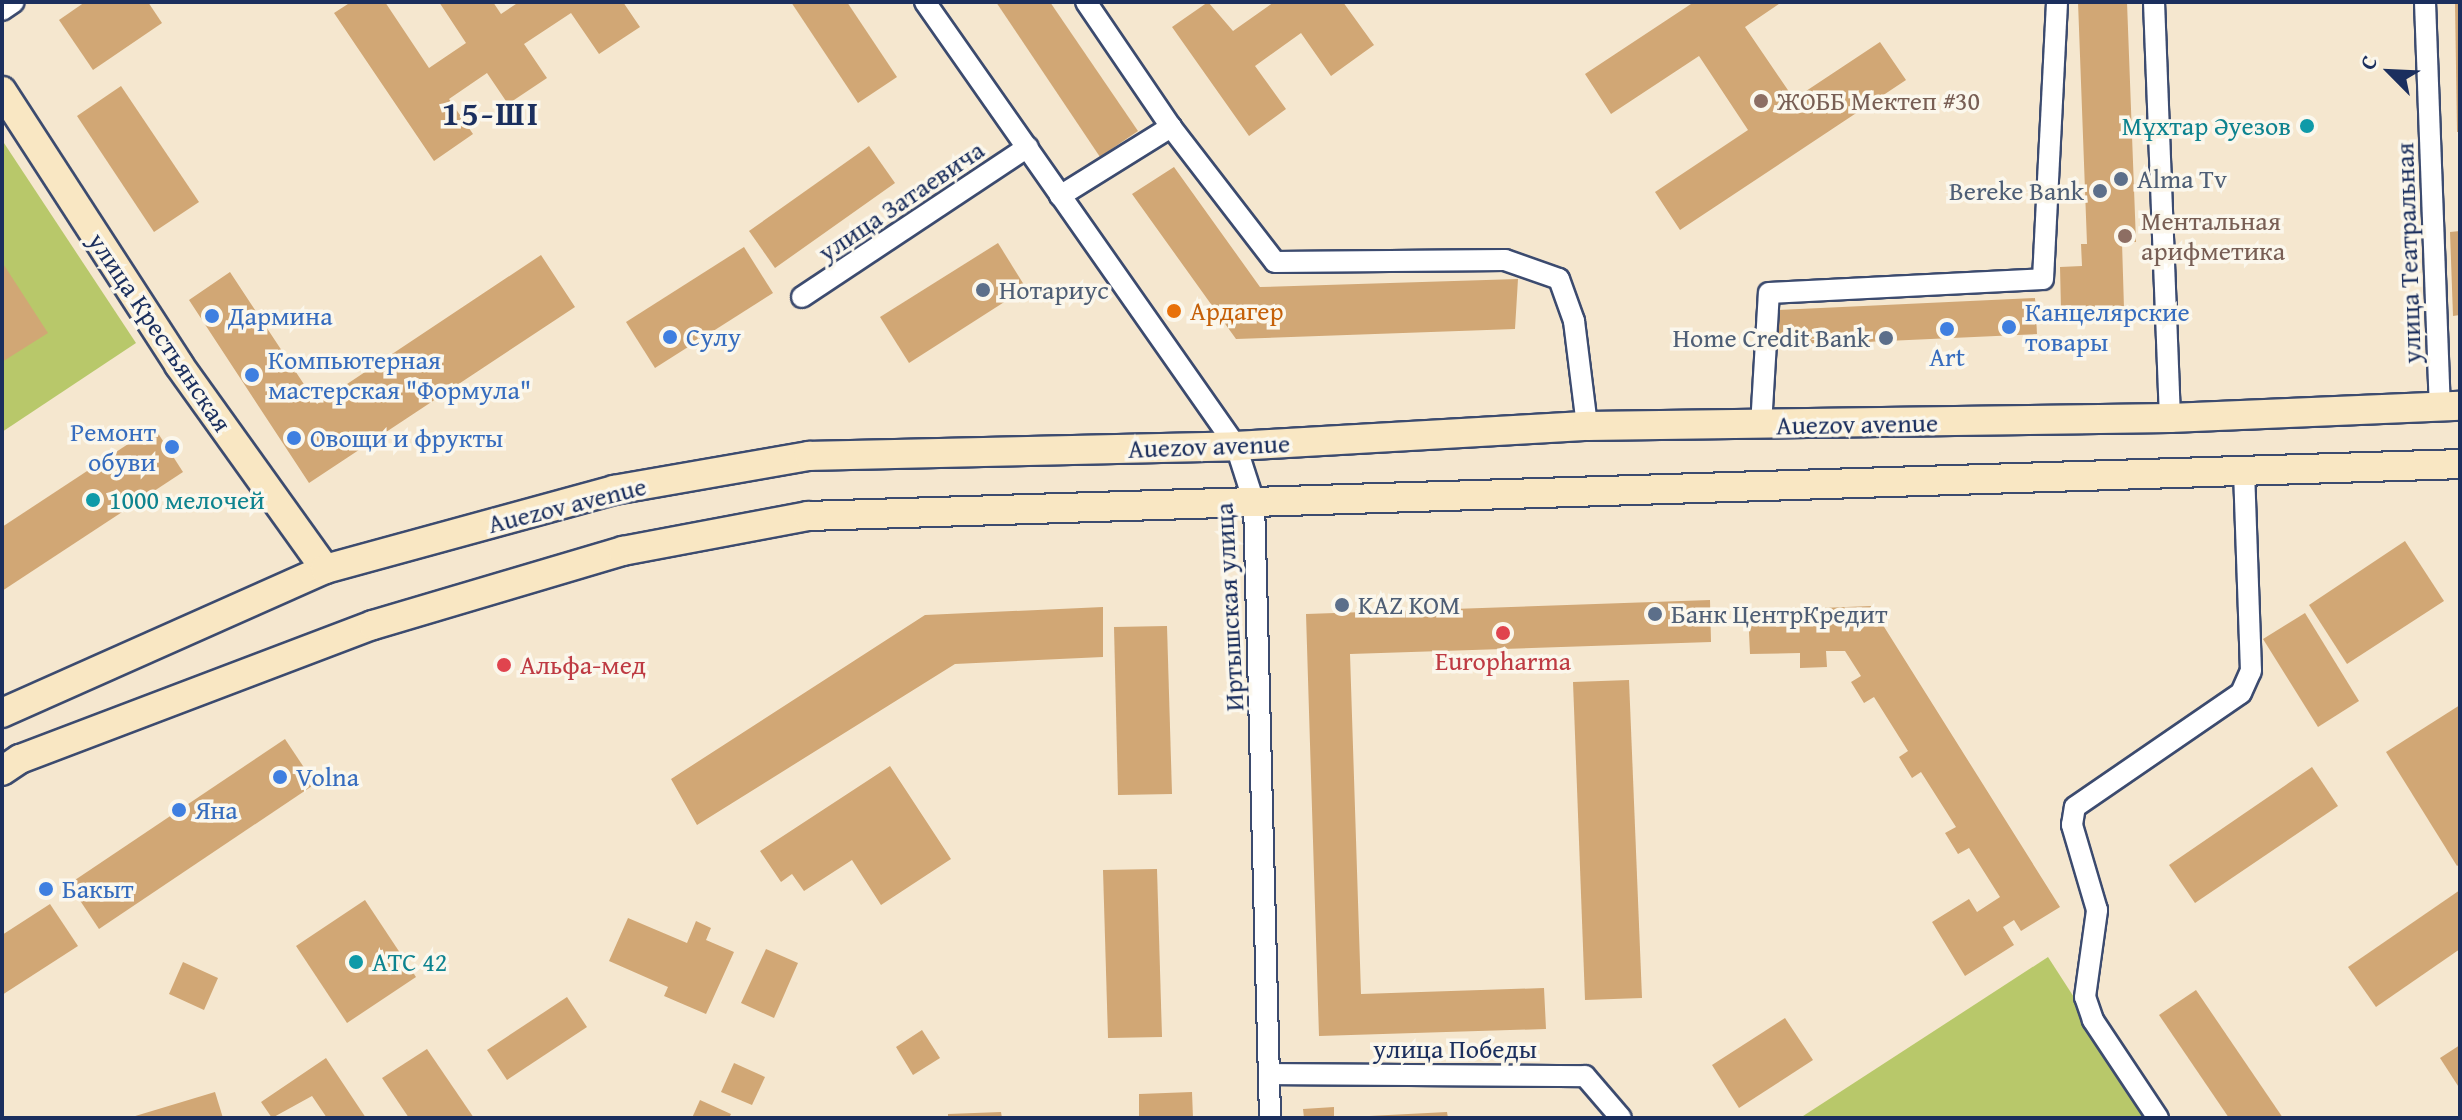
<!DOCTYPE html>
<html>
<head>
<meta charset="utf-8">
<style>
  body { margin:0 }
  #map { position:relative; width:2462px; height:1120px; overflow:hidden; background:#f5e7cf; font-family:"Gentium Book Plus",serif }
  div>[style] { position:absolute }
  .green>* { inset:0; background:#b8c86a }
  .building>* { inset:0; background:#d1a775 }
  .roads { filter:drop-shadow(2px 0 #3c4b6f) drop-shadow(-2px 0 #3c4b6f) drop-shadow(0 2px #3c4b6f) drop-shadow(0 -2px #3c4b6f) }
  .street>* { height:20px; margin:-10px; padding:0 10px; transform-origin:10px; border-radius:10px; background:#fff }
  .secondary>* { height:28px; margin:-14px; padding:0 14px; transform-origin:14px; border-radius:14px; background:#f9e7c3 }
  .dots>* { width:22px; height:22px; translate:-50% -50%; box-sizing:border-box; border:4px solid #fbf7ec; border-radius:50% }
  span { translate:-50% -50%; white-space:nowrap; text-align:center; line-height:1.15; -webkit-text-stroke:7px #fbf7ec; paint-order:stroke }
  .education-label { font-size:26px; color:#785e54 }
  .left { translate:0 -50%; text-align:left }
  .culture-label { font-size:26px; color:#0d838f }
  .right { translate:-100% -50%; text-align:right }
  .service-label { font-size:26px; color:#4e5e75 }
  .street-label { font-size:26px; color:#1b2f5e }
  .food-label { font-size:26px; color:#c56008 }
  .shop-label { font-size:26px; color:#366cbe }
  .health-label { font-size:26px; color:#be3a42 }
  .district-label { font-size:34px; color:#1b2f5e; font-weight:700; letter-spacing:2px }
  .frame { position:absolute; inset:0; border:4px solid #1b2f5e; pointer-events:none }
  .north { position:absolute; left:2350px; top:32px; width:80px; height:80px; -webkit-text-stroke:6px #fbf7ec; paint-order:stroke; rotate:294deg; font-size:22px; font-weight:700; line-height:32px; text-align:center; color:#1b2f5e }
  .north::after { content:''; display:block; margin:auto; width:28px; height:36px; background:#1b2f5e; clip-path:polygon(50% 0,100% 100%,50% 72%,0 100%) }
</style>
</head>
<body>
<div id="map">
  <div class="green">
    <i style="clip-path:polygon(2px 140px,136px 343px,2px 432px)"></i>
    <i style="clip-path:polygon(2048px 957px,2152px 1118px,1800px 1118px)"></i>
  </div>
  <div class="building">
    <i style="clip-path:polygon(85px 2px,148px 2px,162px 23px,93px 70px,59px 20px)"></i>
    <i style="clip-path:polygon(351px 2px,385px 2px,429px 68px,466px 43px,439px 2px,493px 2px,501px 14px,519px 2px,623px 2px,640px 27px,599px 54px,571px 13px,524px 44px,547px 78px,508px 104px,487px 73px,449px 99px,473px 134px,434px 161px,334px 13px)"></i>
    <i style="clip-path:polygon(791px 2px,847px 2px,897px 77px,858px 103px)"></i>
    <i style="clip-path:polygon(996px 2px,1050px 2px,1138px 131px,1100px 157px)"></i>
    <i style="clip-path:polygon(1208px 2px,1233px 31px,1274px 2px,1343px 2px,1374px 45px,1331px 76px,1301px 33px,1255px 66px,1286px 109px,1249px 136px,1172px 27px)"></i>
    <i style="clip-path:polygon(1694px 2px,1782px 2px,1745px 27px,1794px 99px,1880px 42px,1906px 80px,1680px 230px,1655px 192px,1748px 130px,1699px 56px,1611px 114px,1585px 74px)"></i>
    <i style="clip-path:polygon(2078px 2px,2127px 2px,2136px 242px,2122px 242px,2124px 308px,2061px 310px,2060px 267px,2082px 266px,2081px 244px,2087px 244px)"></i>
    <i style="clip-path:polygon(2455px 2px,2460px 2px,2460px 132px,2457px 132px)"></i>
    <i style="clip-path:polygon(121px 86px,199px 202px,154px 232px,77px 116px)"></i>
    <i style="clip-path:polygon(869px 146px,895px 183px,775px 268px,749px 231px)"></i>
    <i style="clip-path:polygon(1174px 167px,1260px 287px,1518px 279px,1515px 329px,1236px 339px,1132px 194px)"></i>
    <i style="clip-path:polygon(2460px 231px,2460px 315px,2453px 316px,2450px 232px)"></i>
    <i style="clip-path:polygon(998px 243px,1026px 288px,909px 363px,880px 317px)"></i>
    <i style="clip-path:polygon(744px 247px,773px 293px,655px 368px,626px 322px)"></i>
    <i style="clip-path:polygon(541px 255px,575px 307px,309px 483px,189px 300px,230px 272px,317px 404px)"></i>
    <i style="clip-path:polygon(2px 262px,48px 333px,2px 362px)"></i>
    <i style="clip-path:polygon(2035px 298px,2037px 334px,1778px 346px,1776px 310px)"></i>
    <i style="clip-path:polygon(154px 427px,183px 472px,2px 591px,2px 527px)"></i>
    <i style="clip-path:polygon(2405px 541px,2444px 601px,2347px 664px,2309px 605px)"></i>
    <i style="clip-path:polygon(1710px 600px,1711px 642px,1350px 654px,1361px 994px,1544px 988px,1546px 1029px,1319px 1036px,1306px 614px)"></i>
    <i style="clip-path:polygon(1871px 606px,2060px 907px,2021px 931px,2014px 920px,2003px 927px,2014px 945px,1965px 976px,1932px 922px,1969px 899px,1977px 912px,2000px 897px,1969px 848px,1958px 854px,1945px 833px,1956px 827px,1921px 772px,1912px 778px,1899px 757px,1908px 751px,1874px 697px,1864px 703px,1851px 682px,1861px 676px,1845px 651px,1826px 651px,1827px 667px,1800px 668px,1800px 653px,1750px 654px,1748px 611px)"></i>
    <i style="clip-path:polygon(1103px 607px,1103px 657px,955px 664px,697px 825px,671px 779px,925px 615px)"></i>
    <i style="clip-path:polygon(2305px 613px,2359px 701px,2318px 727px,2263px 639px)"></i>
    <i style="clip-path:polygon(1167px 626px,1172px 794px,1118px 795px,1114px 627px)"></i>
    <i style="clip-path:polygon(1629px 680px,1642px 998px,1585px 1000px,1573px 682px)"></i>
    <i style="clip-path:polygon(2460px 705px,2460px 864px,2457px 866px,2386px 752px)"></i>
    <i style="clip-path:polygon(285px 739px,315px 784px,99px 929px,69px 884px)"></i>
    <i style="clip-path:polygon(890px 766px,951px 859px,881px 905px,852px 860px,804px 891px,792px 874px,781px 882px,760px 851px)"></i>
    <i style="clip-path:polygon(2312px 767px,2338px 806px,2195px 903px,2169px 865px)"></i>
    <i style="clip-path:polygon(1157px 869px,1162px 1037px,1108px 1038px,1103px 870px)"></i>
    <i style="clip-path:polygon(2460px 890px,2460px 949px,2376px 1007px,2348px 967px)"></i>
    <i style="clip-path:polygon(365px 900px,416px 977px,347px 1023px,296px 946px)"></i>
    <i style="clip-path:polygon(50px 904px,78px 946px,2px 995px,2px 935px)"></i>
    <i style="clip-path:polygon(628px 918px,687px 943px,696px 921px,711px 928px,706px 940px,734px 952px,706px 1014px,664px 996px,668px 987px,609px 961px)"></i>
    <i style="clip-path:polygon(766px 949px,798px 963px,774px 1018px,741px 1003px)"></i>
    <i style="clip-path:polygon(183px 962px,218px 978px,204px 1010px,169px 994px)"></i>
    <i style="clip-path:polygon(2196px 990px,2283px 1118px,2229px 1118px,2159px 1015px)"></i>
    <i style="clip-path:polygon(567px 997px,587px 1027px,507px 1080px,487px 1050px)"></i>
    <i style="clip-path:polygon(1785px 1018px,1813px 1060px,1739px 1108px,1712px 1065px)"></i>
    <i style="clip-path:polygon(922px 1030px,940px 1058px,913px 1075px,896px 1047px)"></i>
    <i style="clip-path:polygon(2460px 1045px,2460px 1089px,2440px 1058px)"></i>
    <i style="clip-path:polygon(427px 1049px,474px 1118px,409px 1118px,382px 1078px)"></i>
    <i style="clip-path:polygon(326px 1058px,366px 1118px,327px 1118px,312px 1096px,272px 1118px,261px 1102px)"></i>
    <i style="clip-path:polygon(734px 1063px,765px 1077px,752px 1105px,721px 1092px)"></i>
    <i style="clip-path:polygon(215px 1092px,223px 1118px,132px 1118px,132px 1117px)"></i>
    <i style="clip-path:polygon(1192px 1092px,1193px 1118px,1139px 1118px,1139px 1094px)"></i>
    <i style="clip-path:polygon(700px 1100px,731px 1114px,729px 1118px,692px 1118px)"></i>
    <i style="clip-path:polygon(1334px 1107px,1334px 1118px,1304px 1118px,1303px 1109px)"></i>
    <i style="clip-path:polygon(1001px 1112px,1002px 1118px,948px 1118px,948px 1114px)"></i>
    <i style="clip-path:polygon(1447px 1112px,1448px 1118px,1369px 1118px,1369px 1116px)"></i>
  </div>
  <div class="roads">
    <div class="street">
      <i style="left:925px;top:2px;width:542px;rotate:54.99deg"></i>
      <i style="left:1236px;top:446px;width:59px;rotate:72.2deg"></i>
      <i style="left:1254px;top:502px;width:616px;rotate:88.51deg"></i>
      <i style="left:2154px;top:2px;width:416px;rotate:87.8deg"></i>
      <i style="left:2425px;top:2px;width:405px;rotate:87.9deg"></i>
      <i style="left:2px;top:10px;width:14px;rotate:-34deg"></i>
      <i style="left:1171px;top:127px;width:170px;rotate:52.4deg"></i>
      <i style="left:1275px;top:262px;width:230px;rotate:-0.5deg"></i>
      <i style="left:1505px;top:260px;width:57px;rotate:19.4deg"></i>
      <i style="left:1559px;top:279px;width:45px;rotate:70.3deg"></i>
      <i style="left:1574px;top:321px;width:106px;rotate:82.9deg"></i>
      <i style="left:1060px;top:196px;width:131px;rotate:-31.9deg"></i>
      <i style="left:1171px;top:127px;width:151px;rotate:-124.2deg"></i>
      <i style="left:802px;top:297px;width:271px;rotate:-33.6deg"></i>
      <i style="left:1761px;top:426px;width:133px;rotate:-86.6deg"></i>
      <i style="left:1769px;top:293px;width:274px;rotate:-2.9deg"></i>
      <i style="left:2043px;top:279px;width:277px;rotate:-87.1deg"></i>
      <i style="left:1270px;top:1074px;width:315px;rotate:0.4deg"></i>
      <i style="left:1585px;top:1076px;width:55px;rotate:49.4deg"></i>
      <i style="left:2158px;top:1118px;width:118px;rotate:-123.6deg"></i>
      <i style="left:2093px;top:1020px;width:24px;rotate:-109deg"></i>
      <i style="left:2085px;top:997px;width:88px;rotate:-82.1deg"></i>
      <i style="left:2097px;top:910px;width:89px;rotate:-106.4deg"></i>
      <i style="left:2072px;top:825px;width:18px;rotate:-81deg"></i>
      <i style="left:2075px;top:807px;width:201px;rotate:-34.5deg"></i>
      <i style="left:2241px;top:693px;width:24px;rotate:-66deg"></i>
      <i style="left:2251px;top:671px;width:198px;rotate:-92deg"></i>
    </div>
    <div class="secondary">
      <i style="left:2px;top:91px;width:326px;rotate:57.1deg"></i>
      <i style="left:179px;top:365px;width:251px;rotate:54.4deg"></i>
      <i style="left:2px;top:713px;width:354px;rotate:-24deg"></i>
      <i style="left:325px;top:569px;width:300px;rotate:-15.3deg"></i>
      <i style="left:614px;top:490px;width:198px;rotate:-9.9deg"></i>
      <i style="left:809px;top:456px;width:427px;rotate:-1.3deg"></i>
      <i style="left:1236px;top:446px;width:352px;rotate:-3.3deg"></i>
      <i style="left:1587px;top:426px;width:583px;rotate:-0.79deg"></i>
      <i style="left:2170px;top:418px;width:290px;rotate:-2.4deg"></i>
      <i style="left:2px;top:771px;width:22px;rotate:-34deg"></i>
      <i style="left:20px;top:759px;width:378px;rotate:-20.8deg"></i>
      <i style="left:373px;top:625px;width:261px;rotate:-16.5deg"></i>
      <i style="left:623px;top:551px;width:188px;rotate:-10.7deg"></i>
      <i style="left:808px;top:516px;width:1653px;rotate:-1.8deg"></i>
    </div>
  </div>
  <div class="dots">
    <i style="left:1761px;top:101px;background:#8d6e63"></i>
    <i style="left:2307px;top:126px;background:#0f9aa8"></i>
    <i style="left:2121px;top:179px;background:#5c6f8a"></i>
    <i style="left:2100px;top:191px;background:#5c6f8a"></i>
    <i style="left:2125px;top:236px;background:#8d6e63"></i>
    <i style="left:983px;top:290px;background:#5c6f8a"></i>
    <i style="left:1174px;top:311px;background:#e8710a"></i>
    <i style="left:212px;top:316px;background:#3f7fe0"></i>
    <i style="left:2009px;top:327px;background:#3f7fe0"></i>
    <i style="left:1947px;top:329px;background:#3f7fe0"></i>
    <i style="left:670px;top:337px;background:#3f7fe0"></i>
    <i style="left:1886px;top:338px;background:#5c6f8a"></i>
    <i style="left:252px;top:375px;background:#3f7fe0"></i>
    <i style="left:294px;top:438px;background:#3f7fe0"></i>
    <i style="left:172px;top:447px;background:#3f7fe0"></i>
    <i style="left:93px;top:500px;background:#0f9aa8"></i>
    <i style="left:1342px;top:605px;background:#5c6f8a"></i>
    <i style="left:1655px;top:614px;background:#5c6f8a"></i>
    <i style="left:1503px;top:633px;background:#e0444e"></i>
    <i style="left:504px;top:665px;background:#e0444e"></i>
    <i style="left:280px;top:777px;background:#3f7fe0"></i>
    <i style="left:179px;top:810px;background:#3f7fe0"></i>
    <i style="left:46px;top:889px;background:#3f7fe0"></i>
    <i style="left:356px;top:962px;background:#0f9aa8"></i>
  </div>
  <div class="education-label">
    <span class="left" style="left:1777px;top:101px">ЖОББ Мектеп #30</span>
    <span class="left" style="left:2141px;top:236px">Ментальная<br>арифметика</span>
  </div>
  <div class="culture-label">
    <span class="right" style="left:2291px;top:126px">Мұхтар Әуезов</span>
    <span class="left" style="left:109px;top:500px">1000 мелочей</span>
    <span class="left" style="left:372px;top:962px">АТС 42</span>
  </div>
  <div class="service-label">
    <span class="left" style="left:2137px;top:179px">Alma Tv</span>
    <span class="right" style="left:2084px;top:191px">Bereke Bank</span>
    <span class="left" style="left:999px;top:290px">Нотариус</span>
    <span class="right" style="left:1870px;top:338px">Home Credit Bank</span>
    <span class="left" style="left:1358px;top:605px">KAZ KOM</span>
    <span class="left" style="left:1671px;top:614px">Банк ЦентрКредит</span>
  </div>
  <div class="street-label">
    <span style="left:901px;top:201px;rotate:-34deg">улица Затаевича</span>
    <span style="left:2408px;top:253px;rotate:-92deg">улица Театральная</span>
    <span style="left:160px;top:332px;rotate:56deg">улица Крестьянская</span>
    <span style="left:1857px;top:424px;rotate:-1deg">Auezov avenue</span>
    <span style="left:1209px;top:446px;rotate:-2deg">Auezov avenue</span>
    <span style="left:567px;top:505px;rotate:-14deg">Auezov avenue</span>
    <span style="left:1229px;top:607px;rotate:-93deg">Иртышская улица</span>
    <span style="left:1455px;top:1049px">улица Победы</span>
  </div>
  <div class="food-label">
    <span class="left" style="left:1190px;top:311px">Ардагер</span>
  </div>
  <div class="shop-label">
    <span class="left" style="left:2025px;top:327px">Канцелярские<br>товары</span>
    <span class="left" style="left:228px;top:316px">Дармина</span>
    <span class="left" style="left:686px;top:337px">Сулу</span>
    <span style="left:1947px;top:357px">Art</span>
    <span class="left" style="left:268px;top:375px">Компьютерная<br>мастерская "Формула"</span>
    <span class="right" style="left:156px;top:447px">Ремонт<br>обуви</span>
    <span class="left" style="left:310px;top:438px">Овощи и фрукты</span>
    <span class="left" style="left:296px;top:777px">Volna</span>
    <span class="left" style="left:195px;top:810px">Яна</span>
    <span class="left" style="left:62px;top:889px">Бакыт</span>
  </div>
  <div class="health-label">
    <span style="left:1503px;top:661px">Europharma</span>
    <span class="left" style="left:520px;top:665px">Альфа-мед</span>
  </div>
  <div class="district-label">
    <span style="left:491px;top:113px">15-ШІ</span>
  </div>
  <div class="frame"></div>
  <div class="north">С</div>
</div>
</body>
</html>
